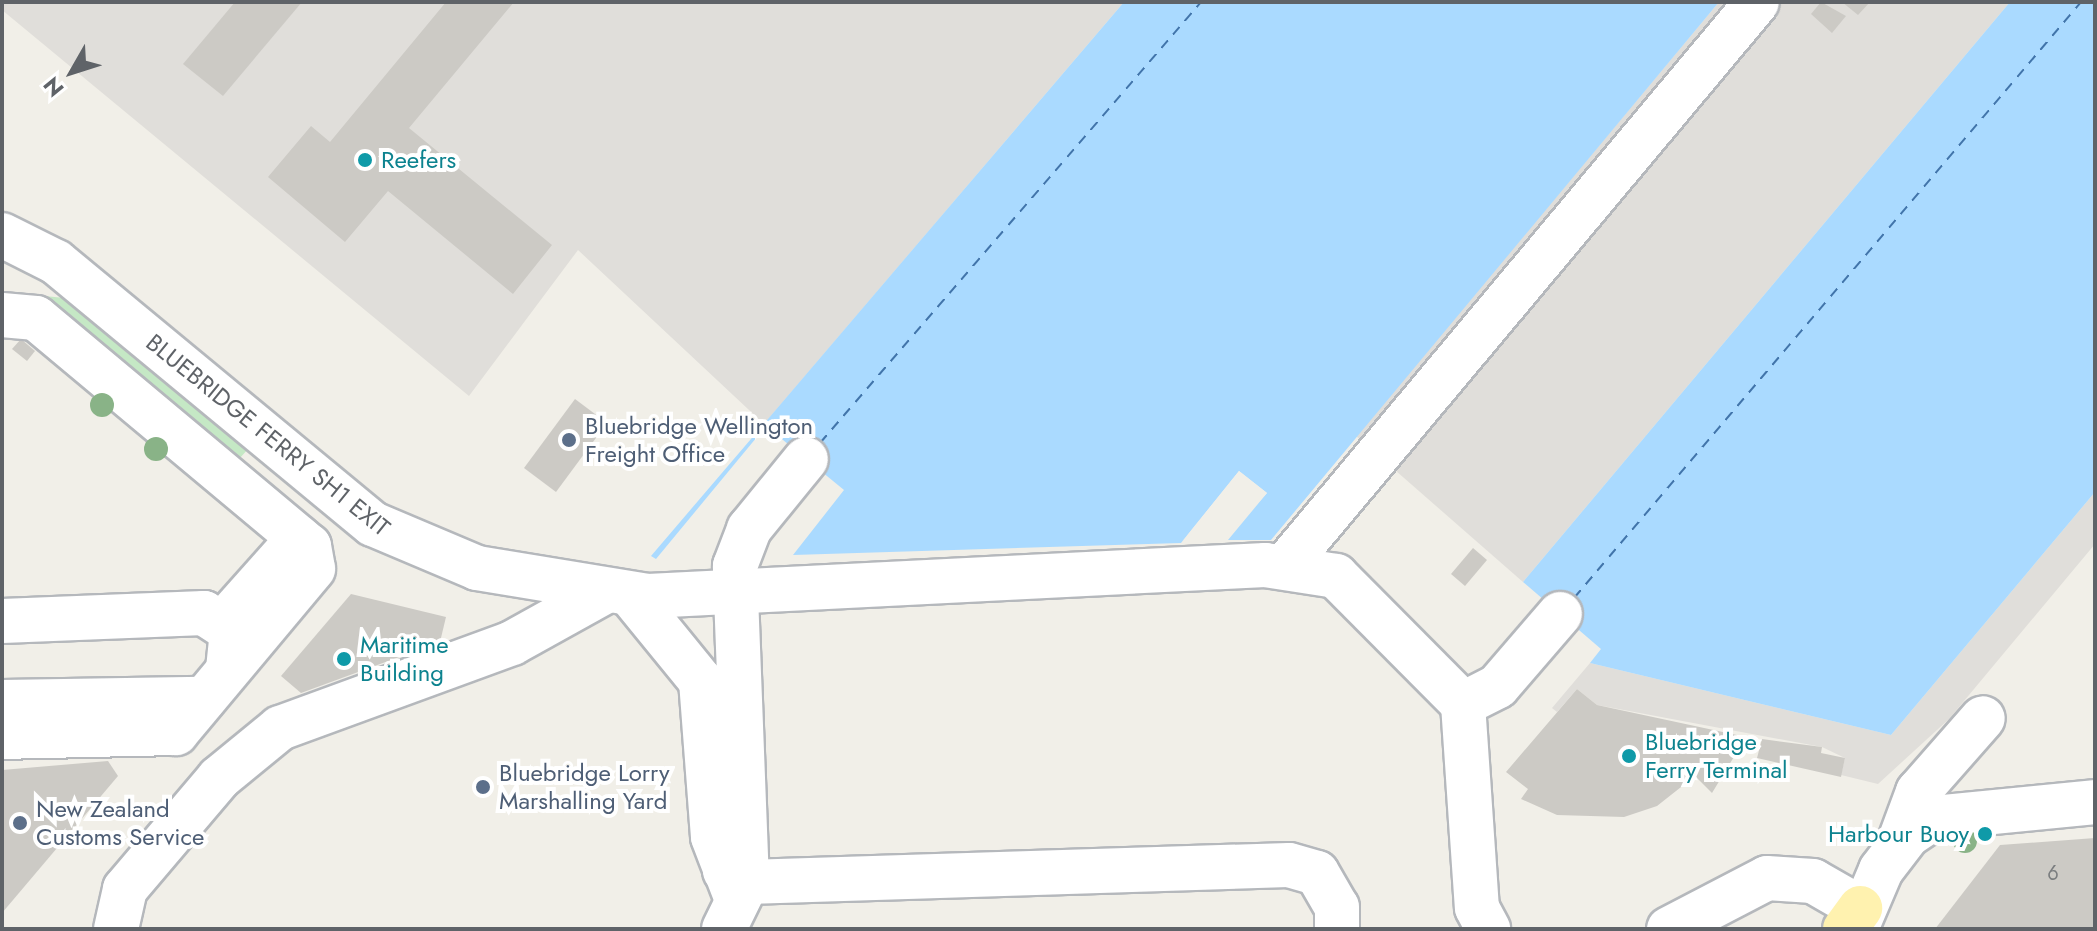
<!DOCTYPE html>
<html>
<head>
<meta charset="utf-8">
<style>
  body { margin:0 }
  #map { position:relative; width:2097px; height:931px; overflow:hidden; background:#f1efe8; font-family:Jost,sans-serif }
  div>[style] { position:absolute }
  .industrial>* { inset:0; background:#e0deda }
  .green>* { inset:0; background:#c5e8c5 }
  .water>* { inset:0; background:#aadaff }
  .pier>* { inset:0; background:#f1efe8 }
  .ferry>* { height:2px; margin-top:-1px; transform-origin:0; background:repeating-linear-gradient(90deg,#4174aa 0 10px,transparent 0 18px) }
  .building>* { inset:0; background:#cccac5 }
  .roads { filter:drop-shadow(2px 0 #b5b8bc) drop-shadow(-2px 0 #b5b8bc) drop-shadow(0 2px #b5b8bc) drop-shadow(0 -2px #b5b8bc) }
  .minor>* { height:44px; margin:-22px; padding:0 22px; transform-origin:22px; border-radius:22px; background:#fff }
  .major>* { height:44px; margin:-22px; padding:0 22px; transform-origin:22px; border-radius:22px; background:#fff2af }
  .trees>* { width:24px; height:24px; margin:-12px; border-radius:50%; background:#89b387 }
  .dots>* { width:22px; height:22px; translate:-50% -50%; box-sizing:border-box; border:4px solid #fff; border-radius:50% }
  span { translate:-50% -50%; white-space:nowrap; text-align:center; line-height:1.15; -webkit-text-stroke:8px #fff; paint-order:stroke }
  .number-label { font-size:20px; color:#7a7d7f }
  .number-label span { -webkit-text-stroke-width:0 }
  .culture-label { font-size:24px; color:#0d838f }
  .left { translate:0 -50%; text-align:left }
  .right { translate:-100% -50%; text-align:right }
  .service-label { font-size:24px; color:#4e5e75 }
  .street-label { font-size:24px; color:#5f6368 }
  .frame { position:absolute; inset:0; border:4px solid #5f6368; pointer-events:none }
  .north { position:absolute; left:32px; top:32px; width:80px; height:80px; -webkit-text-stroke:6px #fff; paint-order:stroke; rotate:231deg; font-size:22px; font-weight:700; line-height:32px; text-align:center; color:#5f6368 }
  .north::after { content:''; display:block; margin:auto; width:28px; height:36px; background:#5f6368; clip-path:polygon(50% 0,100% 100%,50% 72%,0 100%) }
</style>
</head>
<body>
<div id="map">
  <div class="industrial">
    <i style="clip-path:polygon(2px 2px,1124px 2px,764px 424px,578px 250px,469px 396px,2px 10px)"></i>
    <i style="clip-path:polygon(1719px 2px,2010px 2px,1523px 582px,1356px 436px)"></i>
    <i style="clip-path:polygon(2095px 492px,2095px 544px,1949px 719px,1878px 784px,1841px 775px,1845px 758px,1822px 747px,1597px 705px,1577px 689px,1557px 712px,1552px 708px,1590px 663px,1891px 735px)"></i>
  </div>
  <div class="green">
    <i style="clip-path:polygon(2px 292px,65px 298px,249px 448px,239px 459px,58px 306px,2px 304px)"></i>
  </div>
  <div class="water">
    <i style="clip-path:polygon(1124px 2px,1719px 2px,1271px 540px,1228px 540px,1267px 493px,1239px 471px,1181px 543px,793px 555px,844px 490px,766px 426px,656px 559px,651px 556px)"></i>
    <i style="clip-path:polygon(2010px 2px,2095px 2px,2095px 492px,1891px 735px,1590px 663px,1601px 649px,1523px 582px)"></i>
  </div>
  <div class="pier">
    <i style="clip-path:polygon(1239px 471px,1267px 493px,1224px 540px,1261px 494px,1240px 477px,1181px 543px)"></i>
  </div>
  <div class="ferry">
    <i style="left:820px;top:443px;width:583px;rotate:-49.17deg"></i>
    <i style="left:1574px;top:598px;width:782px;rotate:-49.61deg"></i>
  </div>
  <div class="building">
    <i style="clip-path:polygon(235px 2px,302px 2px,223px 96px,183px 64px)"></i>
    <i style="clip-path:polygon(446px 2px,514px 2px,409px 128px,552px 245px,513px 294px,388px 191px,345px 242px,268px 177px,311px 126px,330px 142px)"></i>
    <i style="clip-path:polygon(1821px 2px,1846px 16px,1832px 33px,1811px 14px)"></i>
    <i style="clip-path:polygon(1842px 2px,1870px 2px,1858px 15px)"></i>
    <i style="clip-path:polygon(21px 339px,35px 351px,27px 361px,12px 349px)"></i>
    <i style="clip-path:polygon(575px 399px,607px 423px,556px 492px,524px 468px)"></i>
    <i style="clip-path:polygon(1473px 548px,1487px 560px,1465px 586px,1451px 574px)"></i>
    <i style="clip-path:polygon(351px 594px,446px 617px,440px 642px,301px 693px,281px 676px)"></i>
    <i style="clip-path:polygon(1577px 689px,1597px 705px,1746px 737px,1712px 793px,1695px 776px,1657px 806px,1624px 817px,1557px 815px,1521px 799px,1528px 789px,1506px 772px)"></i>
    <i style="clip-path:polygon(1762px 739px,1822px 747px,1821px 753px,1845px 758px,1841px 777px,1757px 758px)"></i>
    <i style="clip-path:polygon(108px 761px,118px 776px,2px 913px,2px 770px)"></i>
    <i style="clip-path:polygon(2095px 838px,2095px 929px,1935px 929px,2000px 845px)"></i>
  </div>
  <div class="roads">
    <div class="minor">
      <i style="left:2px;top:235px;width:60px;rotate:26.6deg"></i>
      <i style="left:56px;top:262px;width:411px;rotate:39.6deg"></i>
      <i style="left:373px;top:524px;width:113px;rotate:22.9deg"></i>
      <i style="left:477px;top:568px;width:173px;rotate:9.3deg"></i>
      <i style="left:648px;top:596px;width:618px;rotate:-2.88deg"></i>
      <i style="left:1265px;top:565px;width:72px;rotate:8.8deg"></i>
      <i style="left:1336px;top:576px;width:180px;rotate:45.2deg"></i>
      <i style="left:1463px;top:704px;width:204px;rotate:86.1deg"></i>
      <i style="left:1477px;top:908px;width:24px;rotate:62deg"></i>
      <i style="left:2px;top:315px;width:34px;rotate:5deg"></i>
      <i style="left:36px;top:318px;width:356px;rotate:39.9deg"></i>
      <i style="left:309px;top:546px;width:23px;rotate:80deg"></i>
      <i style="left:313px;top:569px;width:214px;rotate:129.9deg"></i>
      <i style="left:176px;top:733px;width:174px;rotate:178.7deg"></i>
      <i style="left:1285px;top:566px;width:735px;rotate:-50.07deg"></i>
      <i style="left:630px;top:594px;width:112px;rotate:50.8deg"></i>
      <i style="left:701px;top:681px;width:156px;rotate:85.6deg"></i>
      <i style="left:713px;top:837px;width:64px;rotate:69deg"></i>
      <i style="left:2px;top:621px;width:202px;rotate:-2.3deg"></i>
      <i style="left:204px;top:613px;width:33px;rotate:33deg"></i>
      <i style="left:232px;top:631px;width:39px;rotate:96deg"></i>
      <i style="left:225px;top:621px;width:111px;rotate:-48.3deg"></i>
      <i style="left:2px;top:702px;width:202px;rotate:-0.9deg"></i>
      <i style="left:1463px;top:704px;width:39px;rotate:-27deg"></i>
      <i style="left:1498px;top:686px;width:95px;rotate:-49.3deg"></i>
      <i style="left:1898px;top:846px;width:58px;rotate:-69.7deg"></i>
      <i style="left:1918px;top:792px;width:98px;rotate:-48.7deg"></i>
      <i style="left:725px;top:871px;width:25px;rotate:27deg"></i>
      <i style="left:747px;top:882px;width:542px;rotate:-1.8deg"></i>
      <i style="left:1289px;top:865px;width:29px;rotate:16deg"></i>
      <i style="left:1317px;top:873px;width:39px;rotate:60deg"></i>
      <i style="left:1337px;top:907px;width:22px;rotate:90deg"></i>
      <i style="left:116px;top:929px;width:41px;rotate:-77.3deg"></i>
      <i style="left:125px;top:889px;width:145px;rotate:-49.7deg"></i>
      <i style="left:219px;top:778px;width:79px;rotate:-39.3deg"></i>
      <i style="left:280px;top:728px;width:247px;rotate:-20.1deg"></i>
      <i style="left:512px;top:643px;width:107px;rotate:-29deg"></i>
      <i style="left:724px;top:929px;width:52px;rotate:-63.9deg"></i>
      <i style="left:747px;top:882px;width:316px;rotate:-92.2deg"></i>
      <i style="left:735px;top:566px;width:40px;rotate:-69deg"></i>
      <i style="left:749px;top:529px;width:90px;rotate:-50.8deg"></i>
      <i style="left:1669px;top:929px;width:110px;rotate:-27.5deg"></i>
      <i style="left:1767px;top:878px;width:46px;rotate:3.7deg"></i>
      <i style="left:1813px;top:881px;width:54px;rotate:29.9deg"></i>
      <i style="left:1856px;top:929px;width:64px;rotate:-67deg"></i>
      <i style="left:1881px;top:870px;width:44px;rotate:-52.4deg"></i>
      <i style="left:1908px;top:835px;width:30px;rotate:-34deg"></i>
      <i style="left:1933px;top:818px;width:163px;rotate:-5.6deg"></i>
    </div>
    <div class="major">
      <i style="left:1845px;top:929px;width:26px;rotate:-54deg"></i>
    </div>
  </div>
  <div class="trees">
    <i style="left:102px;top:405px"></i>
    <i style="left:156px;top:449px"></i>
    <i style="left:1965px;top:841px"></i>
  </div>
  <div class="dots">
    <i style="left:365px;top:160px;background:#0f9aa8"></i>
    <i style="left:569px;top:440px;background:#5c6f8a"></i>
    <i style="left:344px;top:659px;background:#0f9aa8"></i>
    <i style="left:1629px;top:756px;background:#0f9aa8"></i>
    <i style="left:483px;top:787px;background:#5c6f8a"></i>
    <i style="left:20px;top:823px;background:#5c6f8a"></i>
    <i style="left:1985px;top:834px;background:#0f9aa8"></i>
  </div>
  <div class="number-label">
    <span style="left:2053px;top:873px">6</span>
  </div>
  <div class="culture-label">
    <span class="left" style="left:381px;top:160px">Reefers</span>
    <span class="left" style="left:360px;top:659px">Maritime<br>Building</span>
    <span class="left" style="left:1645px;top:756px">Bluebridge<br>Ferry Terminal</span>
    <span class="right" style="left:1969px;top:834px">Harbour Buoy</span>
  </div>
  <div class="service-label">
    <span class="left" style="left:585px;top:440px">Bluebridge Wellington<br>Freight Office</span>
    <span class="left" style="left:499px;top:787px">Bluebridge Lorry<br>Marshalling Yard</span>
    <span class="left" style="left:36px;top:823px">New Zealand<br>Customs Service</span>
  </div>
  <div class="street-label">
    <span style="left:268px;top:435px;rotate:39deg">BLUEBRIDGE FERRY SH1 EXIT</span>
  </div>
  <div class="frame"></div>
  <div class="north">N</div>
</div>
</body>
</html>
